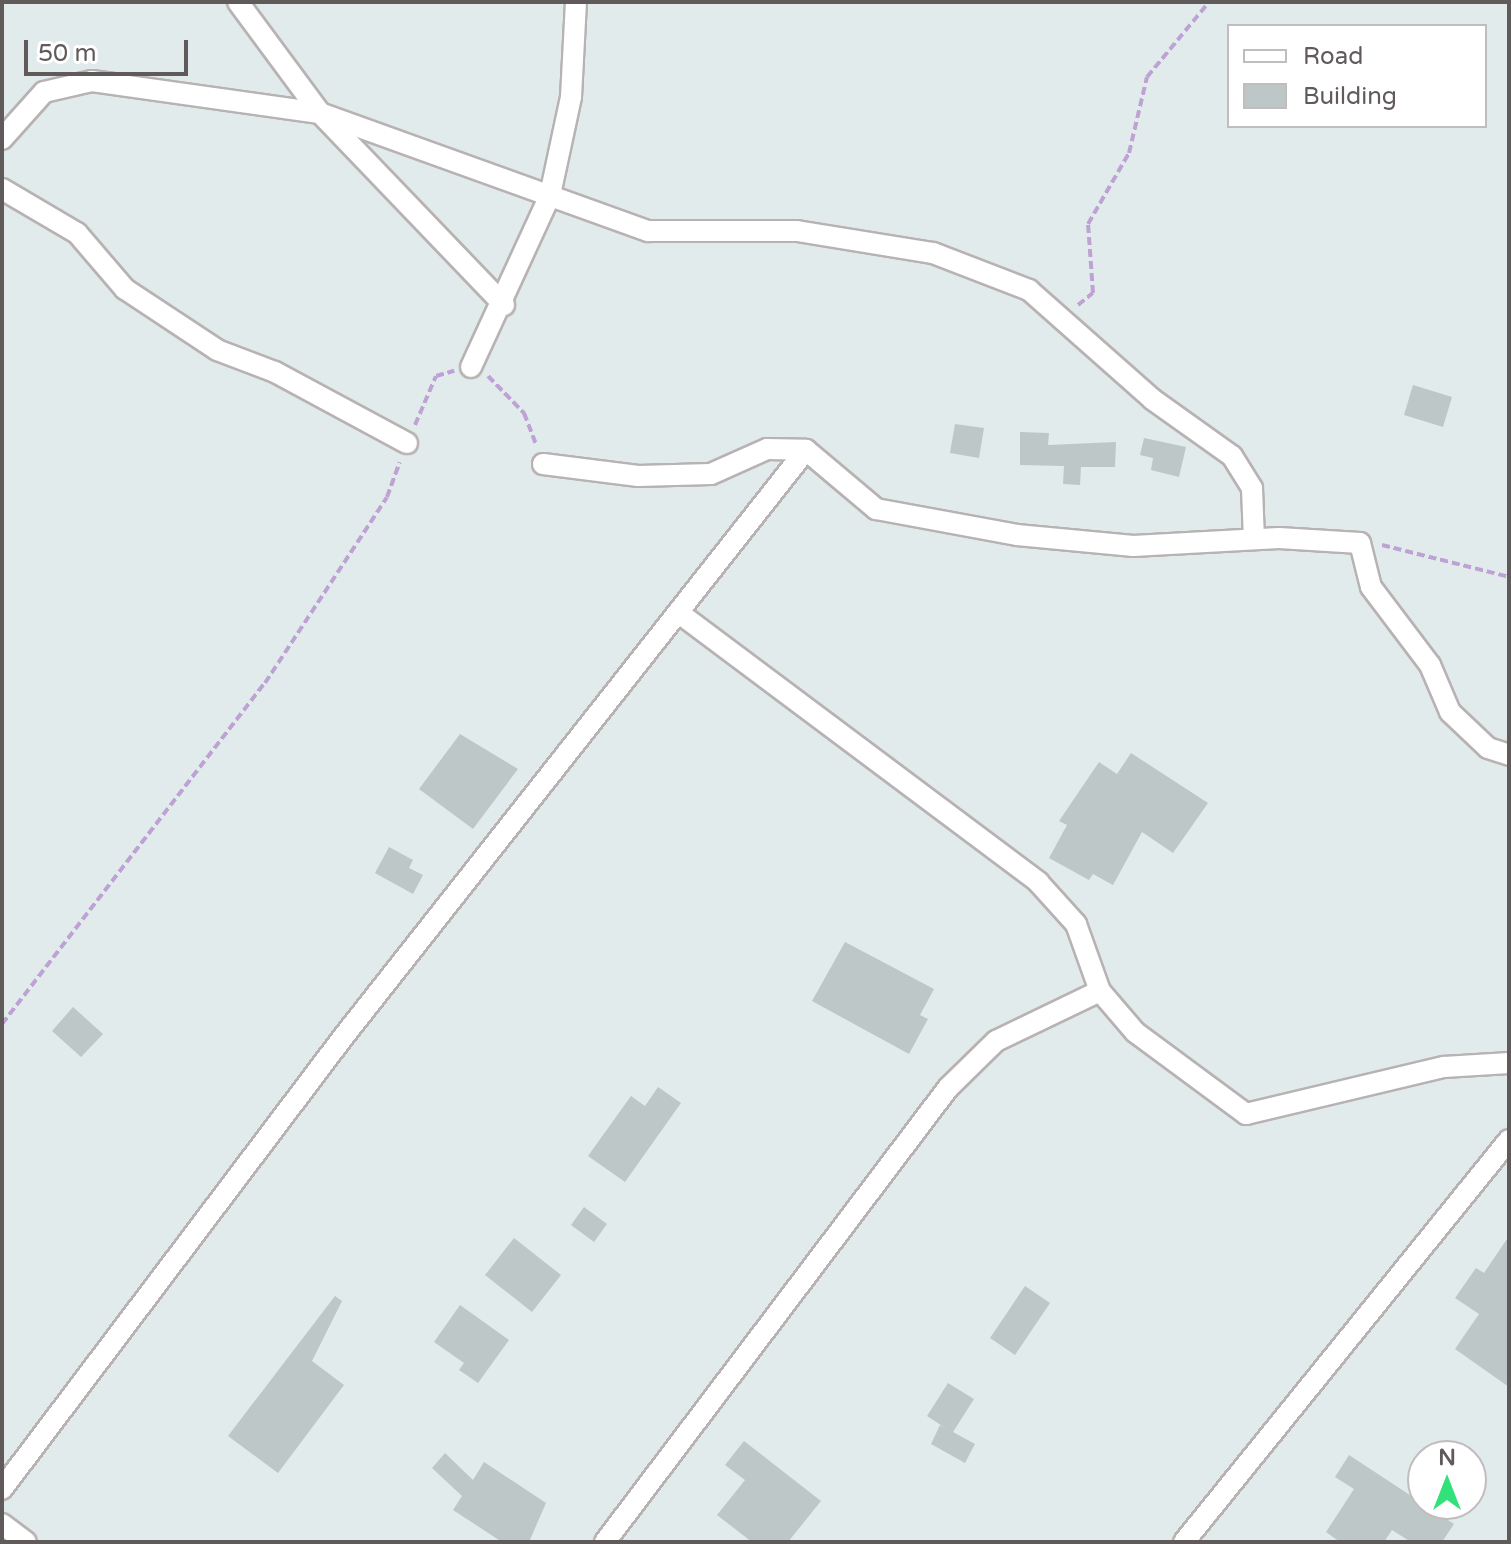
<!DOCTYPE html>
<html>
<head>
<meta charset="utf-8">
<style>
  body { margin:0 }
  #map { position:relative; width:1511px; height:1544px; overflow:hidden; background:#e1ebec; font-family:"Varela Round",sans-serif }
  div>[style] { position:absolute }
  .building>* { inset:0; background:#bdc7c7 }
  .path>* { height:4px; margin-top:-2px; transform-origin:0; background:repeating-linear-gradient(90deg,#bfa2d4 0 8px,transparent 0 12px) }
  .roads { filter:drop-shadow(2px 0 #b8b2b2) drop-shadow(-2px 0 #b8b2b2) drop-shadow(0 2px #b8b2b2) drop-shadow(0 -2px #b8b2b2) }
  .minor>* { height:20px; margin:-10px; padding:0 10px; transform-origin:10px; border-radius:10px; background:#fff }
  span { translate:-50% -50%; white-space:nowrap; text-align:center; line-height:1.15; -webkit-text-stroke:6px #fff; paint-order:stroke }
  .frame { position:absolute; inset:0; border:4px solid #615a5a; pointer-events:none }
  .legend { position:absolute; left:1227px; top:24px; width:260px; height:104px; box-sizing:border-box; background:#fff; border:2px solid #c0bdbd; margin:0; padding:10px 14px; list-style:none; font-size:24px; color:#615a5a }
  .legend li { display:flex; align-items:center; gap:16px; height:40px }
  .legend b { width:40px; border:2px solid #c0bdbd }
  .north { position:absolute; left:1407px; top:1440px; width:80px; height:80px; box-sizing:border-box; background:#fff; border:2px solid #c0bdbd; border-radius:50%; rotate:0deg; font-size:22px; font-weight:700; line-height:32px; text-align:center; color:#615a5a }
  .north::after { content:''; display:block; margin:auto; width:28px; height:36px; background:#32e179; clip-path:polygon(50% 0,100% 100%,50% 72%,0 100%) }
  .scale { position:absolute; left:24px; top:40px; width:164px; height:36px; box-sizing:border-box; border:4px solid #615a5a; border-top:0; padding-left:10px; font-size:24px; line-height:28px; white-space:nowrap; color:#615a5a; -webkit-text-stroke:6px #fff; paint-order:stroke }
</style>
</head>
<body>
<div id="map">
  <div class="building">
    <i style="clip-path:polygon(1413px 385px,1452px 397px,1443px 427px,1404px 415px)"></i>
    <i style="clip-path:polygon(955px 424px,984px 428px,979px 458px,950px 453px)"></i>
    <i style="clip-path:polygon(1020px 432px,1049px 433px,1048px 445px,1116px 442px,1115px 467px,1081px 467px,1080px 485px,1063px 484px,1064px 466px,1020px 465px)"></i>
    <i style="clip-path:polygon(1144px 438px,1186px 447px,1179px 477px,1151px 470px,1153px 458px,1140px 455px)"></i>
    <i style="clip-path:polygon(460px 734px,518px 769px,473px 829px,419px 789px)"></i>
    <i style="clip-path:polygon(1131px 753px,1208px 803px,1173px 853px,1142px 832px,1113px 885px,1093px 874px,1089px 880px,1049px 858px,1067px 825px,1059px 821px,1099px 762px,1117px 774px)"></i>
    <i style="clip-path:polygon(389px 847px,413px 860px,409px 868px,423px 875px,413px 894px,375px 873px)"></i>
    <i style="clip-path:polygon(845px 942px,934px 989px,920px 1015px,928px 1019px,909px 1054px,812px 1001px)"></i>
    <i style="clip-path:polygon(73px 1007px,103px 1034px,81px 1057px,52px 1031px)"></i>
    <i style="clip-path:polygon(658px 1087px,681px 1103px,625px 1182px,588px 1156px,631px 1096px,645px 1106px)"></i>
    <i style="clip-path:polygon(584px 1207px,607px 1224px,594px 1242px,571px 1225px)"></i>
    <i style="clip-path:polygon(1509px 1236px,1509px 1387px,1455px 1349px,1479px 1314px,1455px 1298px,1476px 1268px,1484px 1273px)"></i>
    <i style="clip-path:polygon(514px 1238px,561px 1275px,532px 1312px,485px 1275px)"></i>
    <i style="clip-path:polygon(1025px 1286px,1050px 1303px,1015px 1355px,990px 1338px)"></i>
    <i style="clip-path:polygon(335px 1296px,342px 1301px,312px 1361px,344px 1385px,278px 1473px,228px 1436px)"></i>
    <i style="clip-path:polygon(460px 1305px,509px 1340px,478px 1383px,459px 1370px,464px 1363px,434px 1342px)"></i>
    <i style="clip-path:polygon(948px 1383px,974px 1399px,953px 1432px,975px 1444px,965px 1463px,931px 1444px,940px 1425px,947px 1429px,927px 1416px)"></i>
    <i style="clip-path:polygon(744px 1441px,821px 1501px,788px 1542px,752px 1542px,717px 1515px,745px 1480px,725px 1465px)"></i>
    <i style="clip-path:polygon(445px 1453px,473px 1480px,484px 1462px,546px 1503px,529px 1542px,502px 1542px,453px 1510px,462px 1496px,432px 1468px)"></i>
    <i style="clip-path:polygon(1349px 1455px,1454px 1524px,1442px 1542px,1411px 1542px,1392px 1530px,1384px 1542px,1340px 1542px,1326px 1532px,1354px 1489px,1335px 1477px)"></i>
  </div>
  <div class="path">
    <i style="left:1078px;top:305px;width:19px;rotate:-39deg"></i>
    <i style="left:1093px;top:293px;width:69px;rotate:-94.1deg"></i>
    <i style="left:1088px;top:224px;width:82px;rotate:-60deg"></i>
    <i style="left:1129px;top:153px;width:78px;rotate:-76.7deg"></i>
    <i style="left:1147px;top:77px;width:97px;rotate:-50.4deg"></i>
    <i style="left:488px;top:376px;width:52px;rotate:45.8deg"></i>
    <i style="left:524px;top:413px;width:34px;rotate:69deg"></i>
    <i style="left:415px;top:425px;width:53px;rotate:-66.8deg"></i>
    <i style="left:436px;top:376px;width:19px;rotate:-16deg"></i>
    <i style="left:1382px;top:545px;width:131px;rotate:14.1deg"></i>
    <i style="left:2px;top:1024px;width:431px;rotate:-52.4deg"></i>
    <i style="left:265px;top:683px;width:222px;rotate:-56.7deg"></i>
    <i style="left:387px;top:497px;width:37px;rotate:-70deg"></i>
  </div>
  <div class="roads">
    <div class="minor">
      <i style="left:238px;top:2px;width:138px;rotate:53.5deg"></i>
      <i style="left:320px;top:113px;width:266px;rotate:46.2deg"></i>
      <i style="left:2px;top:139px;width:63px;rotate:-48.2deg"></i>
      <i style="left:44px;top:92px;width:49px;rotate:-12.9deg"></i>
      <i style="left:92px;top:81px;width:230px;rotate:8deg"></i>
      <i style="left:320px;top:113px;width:349px;rotate:19.8deg"></i>
      <i style="left:648px;top:231px;width:149px"></i>
      <i style="left:797px;top:231px;width:138px;rotate:9.2deg"></i>
      <i style="left:933px;top:253px;width:103px;rotate:21.1deg"></i>
      <i style="left:1029px;top:290px;width:164px;rotate:41.5deg"></i>
      <i style="left:1152px;top:399px;width:98px;rotate:35.5deg"></i>
      <i style="left:1232px;top:456px;width:38px;rotate:58deg"></i>
      <i style="left:1252px;top:488px;width:51px;rotate:87.8deg"></i>
      <i style="left:2px;top:189px;width:87px;rotate:30.4deg"></i>
      <i style="left:77px;top:233px;width:74px;rotate:49.4deg"></i>
      <i style="left:125px;top:289px;width:110px;rotate:33.5deg"></i>
      <i style="left:217px;top:350px;width:62px;rotate:20.8deg"></i>
      <i style="left:275px;top:372px;width:150px;rotate:28.3deg"></i>
      <i style="left:471px;top:367px;width:189px;rotate:-65.3deg"></i>
      <i style="left:550px;top:195px;width:100px;rotate:-77.9deg"></i>
      <i style="left:571px;top:97px;width:95px;rotate:-87deg"></i>
      <i style="left:543px;top:464px;width:96px;rotate:7.2deg"></i>
      <i style="left:638px;top:476px;width:73px;rotate:-1.6deg"></i>
      <i style="left:711px;top:474px;width:61px;rotate:-24.1deg"></i>
      <i style="left:767px;top:449px;width:39px;rotate:1deg"></i>
      <i style="left:806px;top:450px;width:92px;rotate:40.1deg"></i>
      <i style="left:876px;top:509px;width:143px;rotate:10.4deg"></i>
      <i style="left:1017px;top:535px;width:117px;rotate:5.4deg"></i>
      <i style="left:1133px;top:546px;width:146px;rotate:-3.1deg"></i>
      <i style="left:1279px;top:538px;width:81px;rotate:3.5deg"></i>
      <i style="left:1360px;top:543px;width:45px;rotate:76deg"></i>
      <i style="left:1371px;top:587px;width:98px;rotate:52.9deg"></i>
      <i style="left:1430px;top:665px;width:51px;rotate:66.9deg"></i>
      <i style="left:1450px;top:712px;width:52px;rotate:43.5deg"></i>
      <i style="left:1488px;top:748px;width:22px;rotate:18deg"></i>
      <i style="left:679px;top:613px;width:449px;rotate:36.8deg"></i>
      <i style="left:1038px;top:882px;width:57px;rotate:47.9deg"></i>
      <i style="left:1076px;top:924px;width:71px;rotate:70.3deg"></i>
      <i style="left:1100px;top:991px;width:54px;rotate:49.5deg"></i>
      <i style="left:1135px;top:1032px;width:138px;rotate:36.5deg"></i>
      <i style="left:1246px;top:1114px;width:204px;rotate:-13.4deg"></i>
      <i style="left:1444px;top:1067px;width:65px;rotate:-3.5deg"></i>
      <i style="left:2px;top:1489px;width:568px;rotate:-52.95deg"></i>
      <i style="left:344px;top:1036px;width:746px;rotate:-51.75deg"></i>
      <i style="left:2px;top:1524px;width:30px;rotate:37deg"></i>
      <i style="left:605px;top:1542px;width:569px;rotate:-52.93deg"></i>
      <i style="left:948px;top:1088px;width:67px;rotate:-44.4deg"></i>
      <i style="left:996px;top:1041px;width:115px;rotate:-25.7deg"></i>
      <i style="left:1184px;top:1542px;width:517px;rotate:-51.05deg"></i>
    </div>
  </div>
  <div class="frame"></div>
  <ul class="legend">
  <li><b style="height:10px;background:#fff"></b>Road</li>
  <li><b style="height:22px;background:#bdc7c7"></b>Building</li>
  </ul>
  <div class="north">N</div>
  <div class="scale">50 m</div>
</div>
</body>
</html>
